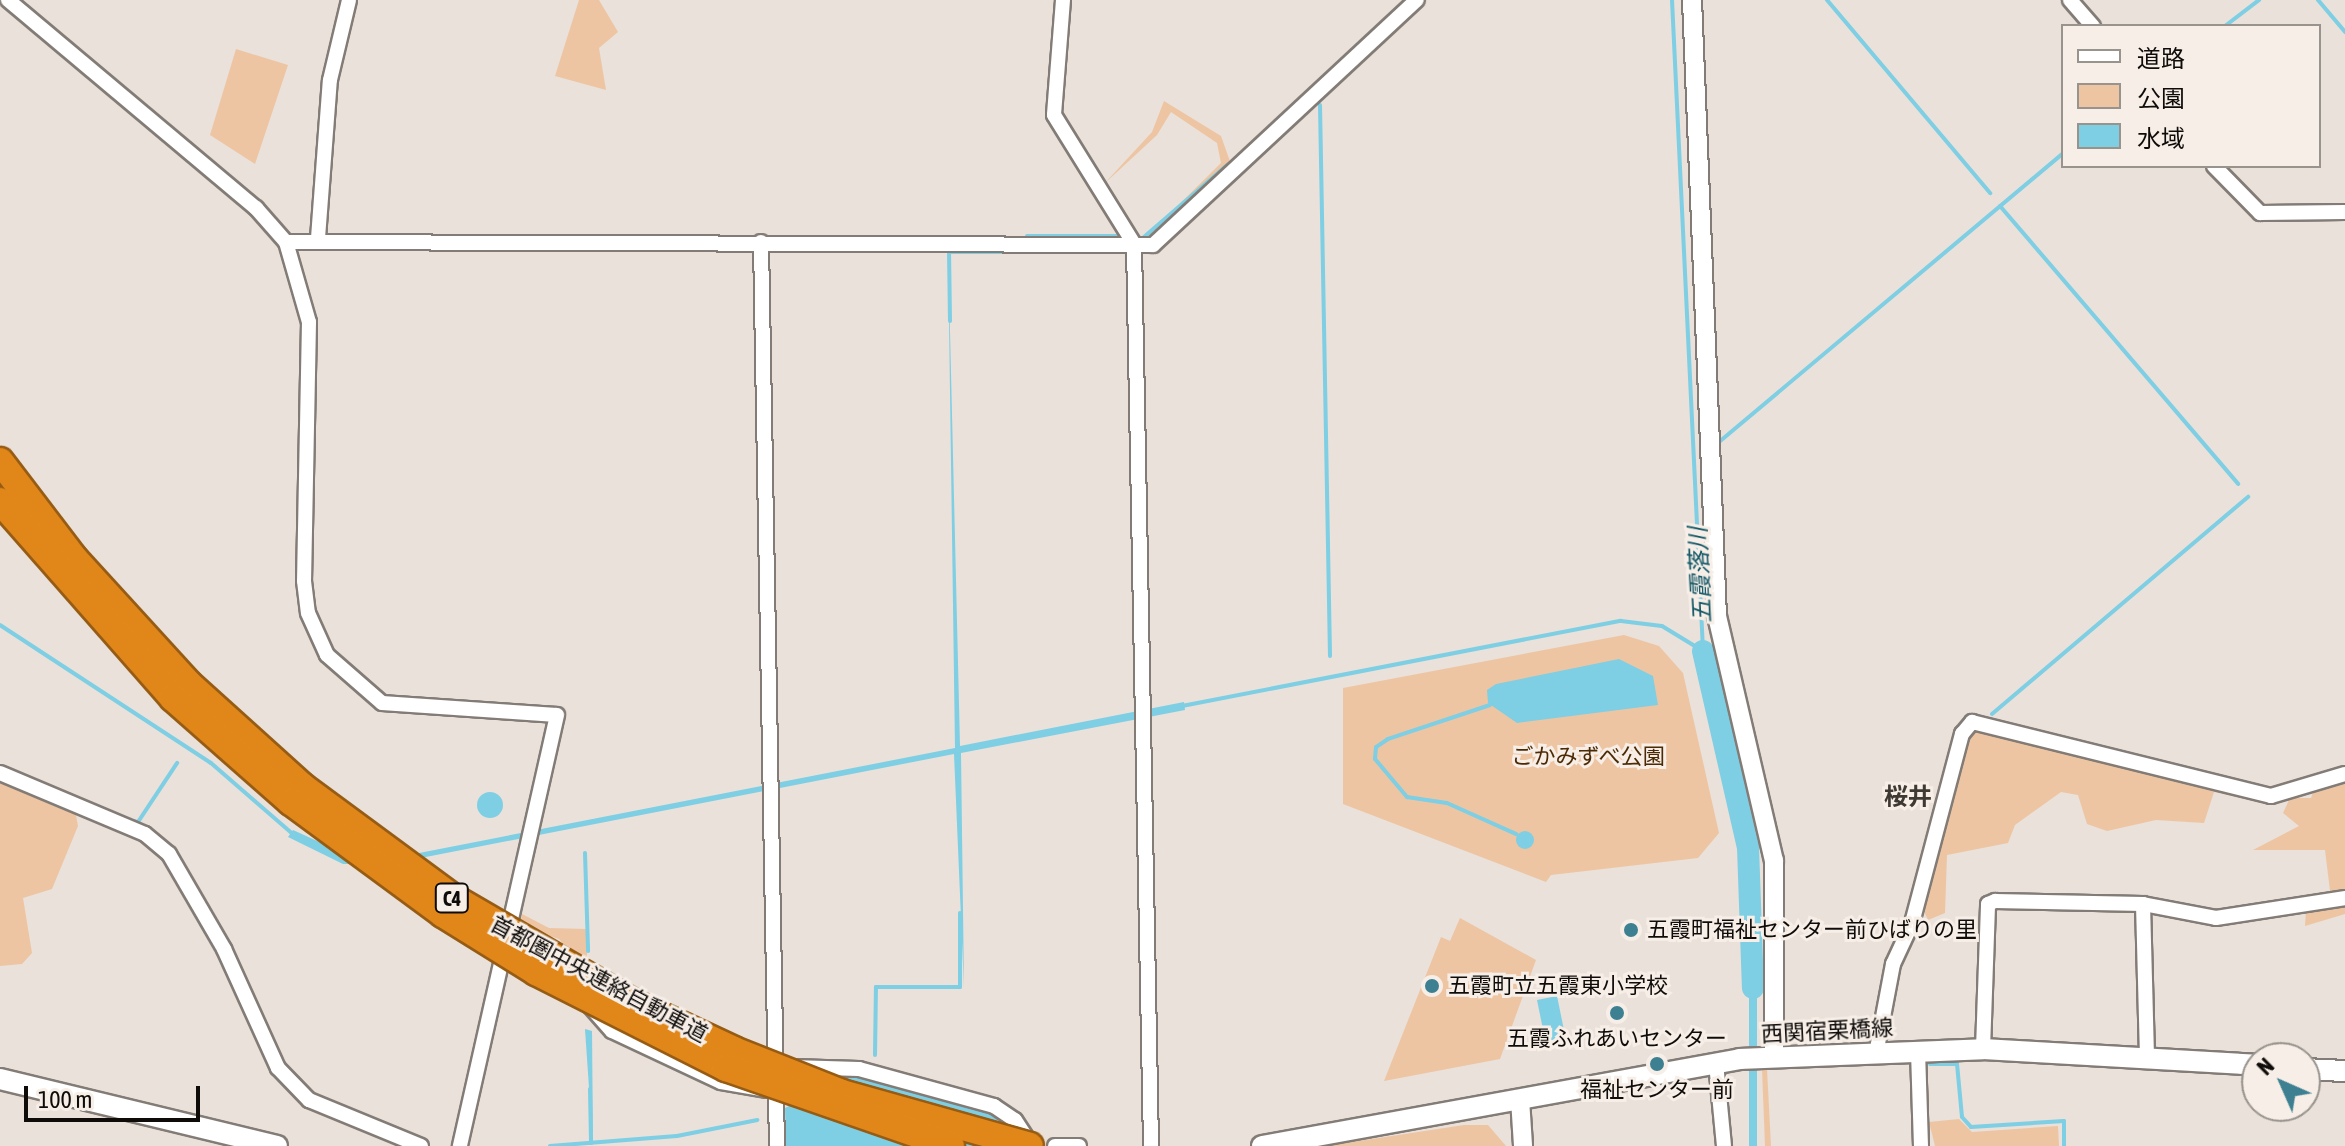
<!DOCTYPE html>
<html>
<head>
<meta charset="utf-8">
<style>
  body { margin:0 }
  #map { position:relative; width:2345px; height:1146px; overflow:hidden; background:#e9e1da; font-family:"Asap Condensed","Noto Sans JP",sans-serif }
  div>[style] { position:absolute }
  .green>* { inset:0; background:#eec5a2 }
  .water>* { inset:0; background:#7ecee4 }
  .round { border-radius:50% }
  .stream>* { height:4px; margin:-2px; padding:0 2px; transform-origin:2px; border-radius:2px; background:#7ecee4 }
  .river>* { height:22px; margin:-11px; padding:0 11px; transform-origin:11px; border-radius:11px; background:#7ecee4 }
  .roads { filter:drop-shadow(2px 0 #837c76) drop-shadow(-2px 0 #837c76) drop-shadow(0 2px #837c76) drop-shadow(0 -2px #837c76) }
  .minor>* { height:14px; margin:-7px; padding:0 7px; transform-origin:7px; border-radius:7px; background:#fff }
  .tertiary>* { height:18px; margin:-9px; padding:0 9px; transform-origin:9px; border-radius:9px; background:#fff }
  .secondary>* { height:20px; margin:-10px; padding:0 10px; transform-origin:10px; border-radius:10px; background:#fff }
  .bridges { filter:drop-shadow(2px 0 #975c14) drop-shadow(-2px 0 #975c14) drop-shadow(0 2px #975c14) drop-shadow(0 -2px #975c14) }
  .motorway-bridge>* { height:26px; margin:-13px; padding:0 13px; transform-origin:13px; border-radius:13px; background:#e1871a }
  .dots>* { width:22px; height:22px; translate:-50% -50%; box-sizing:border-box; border:4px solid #f6eee7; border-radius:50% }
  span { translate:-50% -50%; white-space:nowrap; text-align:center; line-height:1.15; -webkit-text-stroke:6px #f6eee7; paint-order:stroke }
  .shield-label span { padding:2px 6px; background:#f6eee7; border:2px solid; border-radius:6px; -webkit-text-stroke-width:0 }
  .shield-label { font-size:20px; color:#0e0b09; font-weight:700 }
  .park-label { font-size:22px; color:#4b2a04 }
  .poi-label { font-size:22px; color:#0e0b09 }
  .left { translate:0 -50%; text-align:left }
  .street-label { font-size:22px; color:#0e0b09 }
  .water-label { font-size:24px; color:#135766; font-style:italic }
  .neighbourhood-label { font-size:24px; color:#3f3934; font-weight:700 }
  .legend { position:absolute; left:2061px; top:24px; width:260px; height:144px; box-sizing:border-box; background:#f6eee7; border:2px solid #99938e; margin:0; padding:10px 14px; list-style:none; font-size:24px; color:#0e0b09 }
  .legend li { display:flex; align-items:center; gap:16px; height:40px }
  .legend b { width:40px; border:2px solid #99938e }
  .north { position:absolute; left:2241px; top:1042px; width:80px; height:80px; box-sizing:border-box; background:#f6eee7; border:2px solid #99938e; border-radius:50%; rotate:315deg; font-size:22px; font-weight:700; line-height:32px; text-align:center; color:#0e0b09 }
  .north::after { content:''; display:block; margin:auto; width:28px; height:36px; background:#3d8091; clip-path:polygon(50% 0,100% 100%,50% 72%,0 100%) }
  .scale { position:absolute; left:24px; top:1086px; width:176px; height:36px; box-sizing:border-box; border:4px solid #0e0b09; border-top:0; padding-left:10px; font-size:24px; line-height:28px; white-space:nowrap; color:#0e0b09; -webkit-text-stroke:6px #f6eee7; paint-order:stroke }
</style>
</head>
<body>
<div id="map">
  <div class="green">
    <i style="clip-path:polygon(579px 0,599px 0,618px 32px,599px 48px,606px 90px,555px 76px)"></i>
    <i style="clip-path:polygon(236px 49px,288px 65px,255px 164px,210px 135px)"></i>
    <i style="clip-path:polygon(1164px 101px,1221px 136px,1232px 167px,1143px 240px,1221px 163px,1217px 143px,1171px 112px,1157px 135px,1104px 184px,1152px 132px)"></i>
    <i style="clip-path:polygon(1624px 635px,1659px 646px,1683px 673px,1719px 833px,1698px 858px,1551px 875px,1546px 882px,1343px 804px,1343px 688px)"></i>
    <i style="clip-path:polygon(1978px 729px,2261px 798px,2272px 805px,2214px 792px,2204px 823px,2156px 820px,2107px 831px,2087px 824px,2078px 795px,2061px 792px,2015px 825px,2008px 843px,1947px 855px,1945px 913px,1928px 920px,1922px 907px,1928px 873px,1949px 816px,1962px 743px)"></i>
    <i style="clip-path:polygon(2345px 776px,2345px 894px,2331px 899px,2325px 850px,2253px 850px,2299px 826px,2283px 813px,2290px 798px,2311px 798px,2315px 787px)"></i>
    <i style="clip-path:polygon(0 777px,75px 810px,78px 826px,52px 889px,23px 898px,32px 953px,22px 964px,0 966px)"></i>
    <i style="clip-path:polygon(2345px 904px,2345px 914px,2305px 926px,2306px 911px)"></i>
    <i style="clip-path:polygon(522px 914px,549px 928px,587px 929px,587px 969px,559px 939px,520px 926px)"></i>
    <i style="clip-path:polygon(1460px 918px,1536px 960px,1500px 1059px,1384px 1081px,1441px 937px,1450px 941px)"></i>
    <i style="clip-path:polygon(1762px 1069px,1767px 1069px,1771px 1146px,1765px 1146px)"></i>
    <i style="clip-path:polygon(1959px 1119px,1972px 1132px,2058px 1126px,2059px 1146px,1935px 1146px,1929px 1122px)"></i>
    <i style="clip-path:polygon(1464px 1125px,1488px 1125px,1506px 1146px,1326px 1146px)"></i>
  </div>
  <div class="water">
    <i style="clip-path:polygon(948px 248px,960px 746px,1184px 702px,1185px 710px,961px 753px,964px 988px,954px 754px,390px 864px,343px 864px,288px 837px,293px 830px,361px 861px,409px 855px,955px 748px)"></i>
    <i style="clip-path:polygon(1619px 659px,1653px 676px,1658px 705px,1517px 723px,1488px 703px,1487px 690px,1496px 684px)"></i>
    <i class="round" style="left:477px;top:792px;width:26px;height:26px"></i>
    <i class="round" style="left:1516px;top:831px;width:18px;height:18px"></i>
    <i style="clip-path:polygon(1749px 959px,1757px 960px,1757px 1146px,1749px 1146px)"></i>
    <i style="clip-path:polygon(1557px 996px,1566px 1040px,1546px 1044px,1537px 1000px)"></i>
    <i style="clip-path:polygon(585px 1029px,592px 1031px,593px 1146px)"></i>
    <i style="clip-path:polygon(785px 1068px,873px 1077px,998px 1115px,1025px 1146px,786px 1146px,785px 1108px,791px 1105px)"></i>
  </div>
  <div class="stream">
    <i style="left:1672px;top:0;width:650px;rotate:87.27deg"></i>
    <i style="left:1827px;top:0;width:253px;rotate:49.8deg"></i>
    <i style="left:2318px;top:0;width:42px;rotate:49.8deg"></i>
    <i style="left:2225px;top:26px;width:43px;rotate:-37.4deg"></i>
    <i style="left:1320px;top:105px;width:551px;rotate:88.96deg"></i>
    <i style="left:2000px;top:206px;width:366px;rotate:49.4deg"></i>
    <i style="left:1027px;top:236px;width:91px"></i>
    <i style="left:1144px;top:237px;width:110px;rotate:-40.9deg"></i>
    <i style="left:950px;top:321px;width:69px;rotate:-90.8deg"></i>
    <i style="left:949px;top:252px;width:77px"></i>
    <i style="left:1719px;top:442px;width:449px;rotate:-40deg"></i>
    <i style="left:0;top:625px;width:252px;rotate:33.2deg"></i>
    <i style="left:211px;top:763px;width:111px;rotate:41deg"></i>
    <i style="left:1490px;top:705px;width:108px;rotate:161.6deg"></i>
    <i style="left:1388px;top:739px;width:14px;rotate:146deg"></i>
    <i style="left:1376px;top:747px;width:12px;rotate:95deg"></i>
    <i style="left:1375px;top:759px;width:50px;rotate:49.9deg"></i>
    <i style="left:1407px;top:797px;width:40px;rotate:8.5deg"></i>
    <i style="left:1447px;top:803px;width:76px;rotate:24.2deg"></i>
    <i style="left:1182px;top:706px;width:447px;rotate:-11deg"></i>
    <i style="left:1621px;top:621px;width:41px;rotate:7deg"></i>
    <i style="left:1662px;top:626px;width:48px;rotate:31.4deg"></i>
    <i style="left:1992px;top:714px;width:336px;rotate:-40.3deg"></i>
    <i style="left:127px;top:820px;width:11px;rotate:10deg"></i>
    <i style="left:138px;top:822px;width:71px;rotate:-56.5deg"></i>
    <i style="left:585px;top:853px;width:98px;rotate:88.2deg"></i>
    <i style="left:875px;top:1055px;width:68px;rotate:-89.2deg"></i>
    <i style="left:876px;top:987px;width:84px"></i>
    <i style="left:960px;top:987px;width:74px;rotate:-90deg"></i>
    <i style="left:1930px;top:1064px;width:27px"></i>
    <i style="left:1957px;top:1064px;width:53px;rotate:84.6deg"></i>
    <i style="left:1962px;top:1117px;width:13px;rotate:48deg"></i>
    <i style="left:1971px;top:1127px;width:93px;rotate:-3.7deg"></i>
    <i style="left:2064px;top:1121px;width:25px;rotate:90deg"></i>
    <i style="left:590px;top:1089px;width:54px;rotate:88.9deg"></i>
    <i style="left:550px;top:1146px;width:127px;rotate:-4.5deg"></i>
    <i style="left:677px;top:1136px;width:82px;rotate:-11.3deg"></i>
  </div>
  <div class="river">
    <i style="left:1703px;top:651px;width:201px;rotate:77.1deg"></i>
    <i style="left:1748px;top:847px;width:141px;rotate:88deg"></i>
  </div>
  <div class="roads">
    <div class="minor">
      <i style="left:8px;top:0;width:324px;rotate:40deg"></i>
      <i style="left:256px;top:208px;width:45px;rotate:48.6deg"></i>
      <i style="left:286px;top:242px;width:867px;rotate:0.2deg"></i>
      <i style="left:1153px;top:245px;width:360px;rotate:-42.9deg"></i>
      <i style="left:1063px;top:0;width:115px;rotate:94.5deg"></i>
      <i style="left:1054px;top:115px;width:152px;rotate:58.2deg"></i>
      <i style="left:1134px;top:244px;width:902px;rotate:88.92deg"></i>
      <i style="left:2070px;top:0;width:35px;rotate:49deg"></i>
      <i style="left:2214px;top:166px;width:66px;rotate:45.6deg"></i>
      <i style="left:2260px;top:213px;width:85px;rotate:-0.7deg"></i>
      <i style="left:318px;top:238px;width:158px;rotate:-85.7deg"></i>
      <i style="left:330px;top:80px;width:82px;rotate:-76.6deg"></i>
      <i style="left:286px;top:242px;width:83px;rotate:74deg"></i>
      <i style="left:309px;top:322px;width:259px;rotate:91.1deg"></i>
      <i style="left:304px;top:581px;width:32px;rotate:83deg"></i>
      <i style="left:308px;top:613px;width:46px;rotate:65.7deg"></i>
      <i style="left:327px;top:655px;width:73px;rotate:41.1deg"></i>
      <i style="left:382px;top:703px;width:175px;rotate:3.9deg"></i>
      <i style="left:557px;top:715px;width:442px;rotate:102.7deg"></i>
      <i style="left:761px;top:242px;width:904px;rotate:88.99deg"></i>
      <i style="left:0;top:773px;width:157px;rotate:22.8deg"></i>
      <i style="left:145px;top:834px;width:31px;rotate:40deg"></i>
      <i style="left:169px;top:854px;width:110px;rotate:59.9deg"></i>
      <i style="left:224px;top:949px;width:131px;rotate:65.6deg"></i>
      <i style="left:278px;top:1068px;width:45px;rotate:45.9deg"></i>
      <i style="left:309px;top:1100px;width:121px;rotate:22.3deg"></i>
      <i style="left:2143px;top:904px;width:152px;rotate:88.5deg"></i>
      <i style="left:582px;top:997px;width:45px;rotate:48.6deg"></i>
      <i style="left:612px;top:1031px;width:120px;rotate:25.1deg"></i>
      <i style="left:721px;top:1082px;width:47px;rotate:9.9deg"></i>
      <i style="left:1983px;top:1049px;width:145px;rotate:-88deg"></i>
      <i style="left:1988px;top:904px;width:8px;rotate:-23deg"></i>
      <i style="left:1995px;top:901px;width:148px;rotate:1.2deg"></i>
      <i style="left:2143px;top:904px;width:74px;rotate:10.9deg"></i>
      <i style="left:2216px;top:918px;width:131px;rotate:-8.8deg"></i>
      <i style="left:1918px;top:1051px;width:95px;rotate:88.2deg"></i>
      <i style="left:1876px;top:1054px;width:92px;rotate:-79.3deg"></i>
      <i style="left:1893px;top:964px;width:45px;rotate:-65.1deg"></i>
      <i style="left:1912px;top:923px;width:196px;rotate:-75.2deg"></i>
      <i style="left:1962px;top:734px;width:16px;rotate:-50deg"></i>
      <i style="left:1972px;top:722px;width:308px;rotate:13.9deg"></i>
      <i style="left:2271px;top:796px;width:77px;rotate:-16.6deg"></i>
      <i style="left:1716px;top:1063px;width:83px;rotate:84.5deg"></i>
      <i style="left:792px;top:1067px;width:67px;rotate:1.7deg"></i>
      <i style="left:859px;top:1069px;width:140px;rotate:15.3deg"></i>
      <i style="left:994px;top:1106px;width:25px;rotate:34deg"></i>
      <i style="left:1015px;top:1120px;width:30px;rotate:57deg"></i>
      <i style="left:1055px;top:1146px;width:24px"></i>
    </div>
    <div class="tertiary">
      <i style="left:1692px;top:0;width:617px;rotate:87.68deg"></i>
      <i style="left:1717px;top:616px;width:251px;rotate:76.9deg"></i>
      <i style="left:1774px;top:860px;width:197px;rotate:90deg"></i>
      <i style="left:1520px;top:1099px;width:47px;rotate:86.3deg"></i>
    </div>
    <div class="secondary">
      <i style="left:2305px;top:1069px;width:40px;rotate:2.9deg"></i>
      <i style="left:0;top:1079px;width:285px;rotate:13.6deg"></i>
      <i style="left:1262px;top:1146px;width:485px;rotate:-10.3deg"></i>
      <i style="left:1739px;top:1059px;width:244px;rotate:-2.3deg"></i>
      <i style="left:1983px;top:1049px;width:274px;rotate:3.3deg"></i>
    </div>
  </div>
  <div class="bridges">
    <div class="motorway-bridge">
      <i style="left:0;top:461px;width:122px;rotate:52.7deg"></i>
      <i style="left:74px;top:558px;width:169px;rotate:47.6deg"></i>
      <i style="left:188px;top:683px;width:155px;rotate:42.1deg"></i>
      <i style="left:303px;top:787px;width:185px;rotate:36.4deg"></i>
      <i style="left:452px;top:897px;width:213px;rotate:30.2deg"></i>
      <i style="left:636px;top:1004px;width:108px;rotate:25.1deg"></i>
      <i style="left:734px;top:1050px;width:116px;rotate:21.7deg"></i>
      <i style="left:842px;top:1093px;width:195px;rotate:15.7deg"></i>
      <i style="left:0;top:501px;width:262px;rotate:48.7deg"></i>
      <i style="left:173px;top:698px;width:157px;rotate:41.4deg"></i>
      <i style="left:291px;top:802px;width:189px;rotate:36.4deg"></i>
      <i style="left:443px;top:914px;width:110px;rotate:31.9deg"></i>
      <i style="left:536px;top:972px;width:213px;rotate:26.8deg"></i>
      <i style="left:726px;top:1068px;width:238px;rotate:19.1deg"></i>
    </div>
  </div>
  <div class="dots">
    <i style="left:1631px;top:930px;background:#3d8091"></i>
    <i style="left:1432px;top:986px;background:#3d8091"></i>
    <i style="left:1617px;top:1013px;background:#3d8091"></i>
    <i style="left:1657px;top:1064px;background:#3d8091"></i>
  </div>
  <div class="shield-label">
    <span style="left:452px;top:898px">C4</span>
  </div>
  <div class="park-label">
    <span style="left:1588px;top:757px">ごかみずべ公園</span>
  </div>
  <div class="poi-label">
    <span class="left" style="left:1647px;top:930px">五霞町福祉センター前ひばりの里</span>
    <span class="left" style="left:1448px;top:986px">五霞町立五霞東小学校</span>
    <span style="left:1617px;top:1039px">五霞ふれあいセンター</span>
    <span style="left:1657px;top:1090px">福祉センター前</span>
  </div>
  <div class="street-label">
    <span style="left:599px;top:979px;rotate:28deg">首都圏中央連絡自動車道</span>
    <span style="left:1827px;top:1031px;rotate:-3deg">西関宿栗橋線</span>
  </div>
  <div class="water-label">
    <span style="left:1700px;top:575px;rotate:-93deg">五霞落川</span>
  </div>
  <div class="neighbourhood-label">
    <span style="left:1908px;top:797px">桜井</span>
  </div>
  <ul class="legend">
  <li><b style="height:10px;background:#fff"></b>道路</li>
  <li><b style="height:22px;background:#eec5a2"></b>公園</li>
  <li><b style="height:22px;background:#7ecee4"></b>水域</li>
  </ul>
  <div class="north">N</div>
  <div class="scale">100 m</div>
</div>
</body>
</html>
